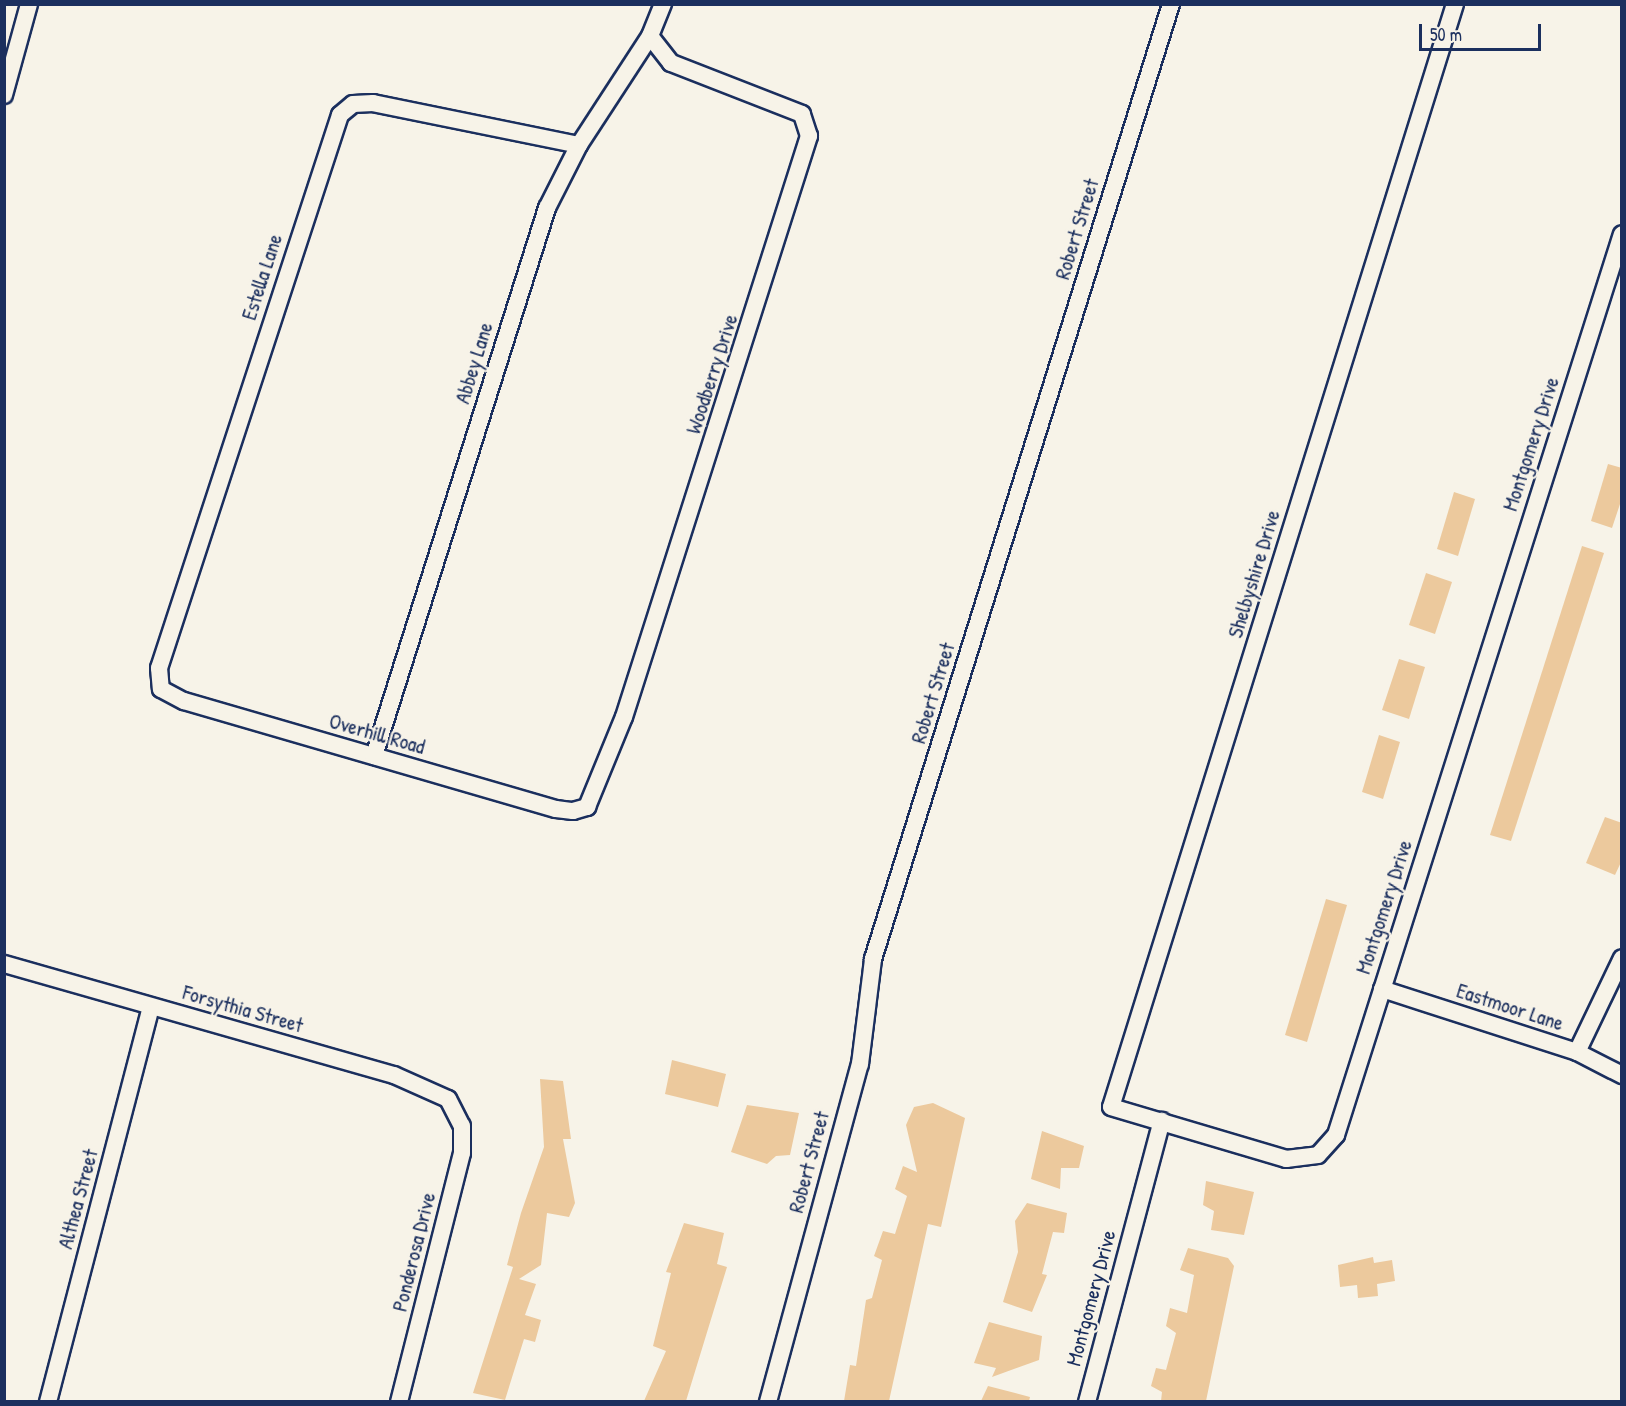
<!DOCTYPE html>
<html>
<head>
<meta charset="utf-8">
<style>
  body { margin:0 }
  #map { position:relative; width:1626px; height:1406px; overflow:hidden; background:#f7f3e8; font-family:"Patrick Hand",sans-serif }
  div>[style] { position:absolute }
  .building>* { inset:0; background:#ecc99d }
  .roads { filter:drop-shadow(2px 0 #1b2f5e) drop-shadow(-2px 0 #1b2f5e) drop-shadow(0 2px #1b2f5e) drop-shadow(0 -2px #1b2f5e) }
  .minor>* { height:16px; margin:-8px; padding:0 8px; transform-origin:8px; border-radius:8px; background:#f7f3e8 }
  span { translate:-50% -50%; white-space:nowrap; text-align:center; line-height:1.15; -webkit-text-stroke:4.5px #f7f3e8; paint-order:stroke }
  .street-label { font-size:21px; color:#1b2f5e }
  .frame { position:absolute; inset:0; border:6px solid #1b2f5e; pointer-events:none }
  .scale { position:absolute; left:1419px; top:24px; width:122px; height:27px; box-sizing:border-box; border:3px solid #1b2f5e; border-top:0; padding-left:8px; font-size:18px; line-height:21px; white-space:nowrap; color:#1b2f5e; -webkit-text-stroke:4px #f7f3e8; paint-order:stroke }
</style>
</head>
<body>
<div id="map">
  <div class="building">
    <i style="clip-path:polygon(1608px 464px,1622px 468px,1622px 498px,1612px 528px,1591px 521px)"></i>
    <i style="clip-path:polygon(1454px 492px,1475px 499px,1458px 556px,1437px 549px)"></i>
    <i style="clip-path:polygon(1582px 546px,1604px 553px,1511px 841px,1490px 835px)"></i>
    <i style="clip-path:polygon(1426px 573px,1452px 582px,1435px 634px,1409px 625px)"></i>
    <i style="clip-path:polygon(1399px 659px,1425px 667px,1409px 719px,1382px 710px)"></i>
    <i style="clip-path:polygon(1379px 735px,1400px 742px,1383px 799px,1362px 792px)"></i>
    <i style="clip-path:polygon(1605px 817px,1622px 823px,1622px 860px,1615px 875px,1586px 863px)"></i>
    <i style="clip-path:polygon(1326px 899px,1347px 905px,1307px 1042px,1285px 1035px)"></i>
    <i style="clip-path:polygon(672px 1060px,726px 1074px,718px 1107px,665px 1094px)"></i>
    <i style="clip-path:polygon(540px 1079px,563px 1081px,571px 1139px,563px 1139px,575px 1203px,569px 1217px,547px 1213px,541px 1265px,519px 1279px,536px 1284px,525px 1315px,541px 1320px,535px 1342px,524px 1339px,505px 1400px,473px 1393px,513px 1267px,507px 1265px,521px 1213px,544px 1147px)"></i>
    <i style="clip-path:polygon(933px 1103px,965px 1118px,941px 1227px,928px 1224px,889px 1401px,844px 1401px,850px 1365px,856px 1366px,866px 1300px,872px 1298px,882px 1260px,874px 1256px,883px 1231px,895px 1234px,907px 1196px,895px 1189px,903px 1166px,917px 1172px,906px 1125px,914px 1107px)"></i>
    <i style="clip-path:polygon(747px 1105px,799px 1113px,790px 1155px,776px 1156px,767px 1164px,731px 1152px)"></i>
    <i style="clip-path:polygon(1042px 1131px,1084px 1146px,1079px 1168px,1061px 1168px,1060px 1189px,1031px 1179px)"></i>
    <i style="clip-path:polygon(1206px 1181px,1254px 1192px,1244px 1235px,1211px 1230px,1214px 1211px,1203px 1205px)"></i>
    <i style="clip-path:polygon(1027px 1203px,1067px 1213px,1064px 1233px,1053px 1232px,1042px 1274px,1047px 1275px,1032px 1312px,1003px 1302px,1018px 1252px,1015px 1221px)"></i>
    <i style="clip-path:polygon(684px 1223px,724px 1233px,717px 1264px,727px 1267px,686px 1401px,644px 1401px,666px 1351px,653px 1346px,671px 1273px,666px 1272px)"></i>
    <i style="clip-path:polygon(1188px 1248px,1228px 1258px,1234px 1266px,1206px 1401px,1161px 1401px,1162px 1392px,1151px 1386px,1156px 1368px,1166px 1370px,1176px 1333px,1166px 1326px,1170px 1308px,1187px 1313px,1194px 1275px,1180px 1270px)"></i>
    <i style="clip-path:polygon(1373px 1257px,1374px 1263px,1392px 1260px,1395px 1281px,1377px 1284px,1378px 1296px,1358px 1298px,1357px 1285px,1340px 1287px,1338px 1265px)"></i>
    <i style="clip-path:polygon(989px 1322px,1042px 1336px,1039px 1360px,992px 1377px,996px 1368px,974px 1363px)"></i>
    <i style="clip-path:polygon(988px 1386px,1030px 1397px,1029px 1401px,981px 1401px)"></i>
  </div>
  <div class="roads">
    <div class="minor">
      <i style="left:1455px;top:4px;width:1155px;rotate:107.32deg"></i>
      <i style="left:1111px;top:1107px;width:183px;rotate:16.5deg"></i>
      <i style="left:1286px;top:1159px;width:32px;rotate:-7deg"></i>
      <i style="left:1318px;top:1155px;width:27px;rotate:-48deg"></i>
      <i style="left:1336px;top:1135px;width:945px;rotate:-72.39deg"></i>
      <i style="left:4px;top:95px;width:94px;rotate:-74.6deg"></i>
      <i style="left:579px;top:145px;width:210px;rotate:-168.5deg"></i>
      <i style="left:373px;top:103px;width:20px;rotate:177deg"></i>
      <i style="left:353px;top:104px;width:17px;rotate:140deg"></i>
      <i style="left:340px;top:115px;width:582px;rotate:108.12deg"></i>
      <i style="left:159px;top:668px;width:21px;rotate:85deg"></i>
      <i style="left:161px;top:689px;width:26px;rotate:28deg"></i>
      <i style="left:184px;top:701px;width:387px;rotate:16.2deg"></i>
      <i style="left:556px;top:809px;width:17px;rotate:7deg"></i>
      <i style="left:573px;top:811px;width:15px;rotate:-16deg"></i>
      <i style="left:587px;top:807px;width:97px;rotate:-67.7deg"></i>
      <i style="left:624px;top:717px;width:610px;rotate:-72.34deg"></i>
      <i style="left:809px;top:136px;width:23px;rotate:-108deg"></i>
      <i style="left:802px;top:114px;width:141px;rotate:-158.7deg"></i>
      <i style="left:671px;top:63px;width:34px;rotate:-128deg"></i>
      <i style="left:374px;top:756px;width:575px;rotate:-72.48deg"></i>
      <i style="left:547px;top:208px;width:71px;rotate:-63.1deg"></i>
      <i style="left:579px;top:145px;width:130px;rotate:-56.9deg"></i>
      <i style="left:650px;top:36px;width:35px;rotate:-68deg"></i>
      <i style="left:4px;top:964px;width:405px;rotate:15.9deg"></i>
      <i style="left:394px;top:1075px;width:59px;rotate:24deg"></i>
      <i style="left:448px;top:1099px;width:30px;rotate:63deg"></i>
      <i style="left:462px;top:1126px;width:27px;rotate:90deg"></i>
      <i style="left:462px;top:1153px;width:257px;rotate:104.2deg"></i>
      <i style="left:1382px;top:989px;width:205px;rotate:17.9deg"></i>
      <i style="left:1577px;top:1052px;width:51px;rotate:27.1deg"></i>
      <i style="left:1577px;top:1052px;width:104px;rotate:-64.4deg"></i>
      <i style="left:48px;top:1402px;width:408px;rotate:-75.4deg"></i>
      <i style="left:768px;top:1402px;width:350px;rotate:-74.8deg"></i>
      <i style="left:860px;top:1064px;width:106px;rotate:-82.9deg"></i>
      <i style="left:873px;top:959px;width:1000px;rotate:-72.67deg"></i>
      <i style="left:1087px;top:1402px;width:291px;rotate:-75.1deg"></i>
    </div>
  </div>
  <div class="street-label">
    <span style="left:1077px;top:229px;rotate:-73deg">Robert Street</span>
    <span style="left:262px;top:277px;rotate:-72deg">Estella Lane</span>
    <span style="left:474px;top:363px;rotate:-73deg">Abbey Lane</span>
    <span style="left:712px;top:374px;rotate:-72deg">Woodberry Drive</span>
    <span style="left:1531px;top:444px;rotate:-72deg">Montgomery Drive</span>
    <span style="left:1254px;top:574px;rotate:-73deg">Shelbyshire Drive</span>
    <span style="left:933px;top:693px;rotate:-73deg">Robert Street</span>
    <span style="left:377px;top:734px;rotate:16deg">Overhill Road</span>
    <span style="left:1384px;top:907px;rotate:-72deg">Montgomery Drive</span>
    <span style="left:1510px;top:1007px;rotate:18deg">Eastmoor Lane</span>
    <span style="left:243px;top:1009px;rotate:16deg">Forsythia Street</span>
    <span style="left:809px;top:1162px;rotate:-75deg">Robert Street</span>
    <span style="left:78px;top:1199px;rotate:-75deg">Althea Street</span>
    <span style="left:414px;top:1252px;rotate:-76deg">Ponderosa Drive</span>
    <span style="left:1091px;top:1298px;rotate:-75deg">Montgomery Drive</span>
  </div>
  <div class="frame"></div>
  <div class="scale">50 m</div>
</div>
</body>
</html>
